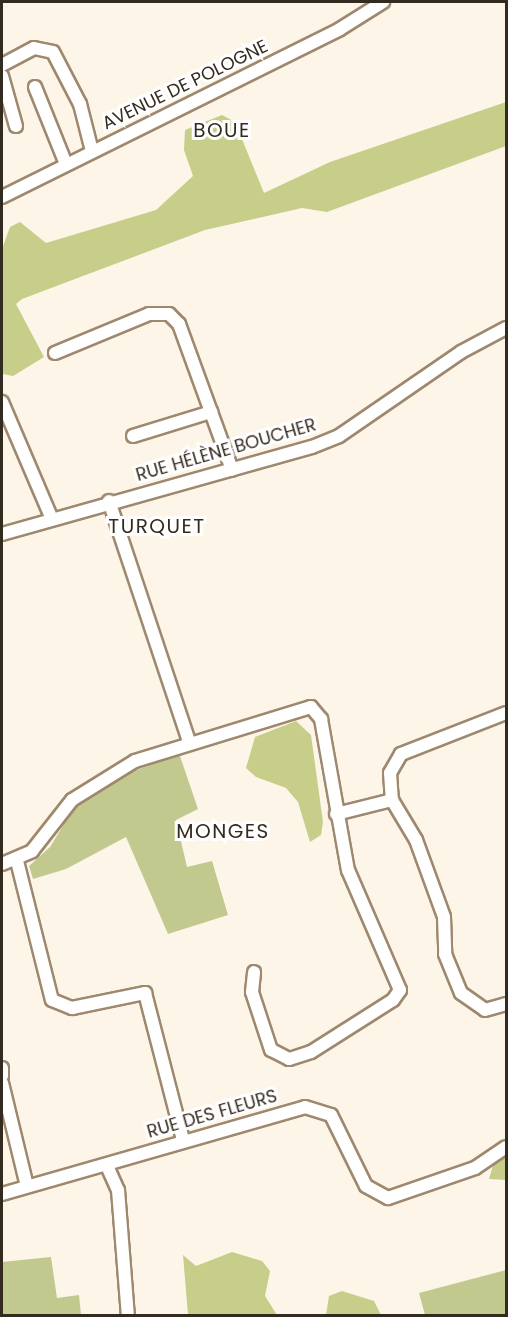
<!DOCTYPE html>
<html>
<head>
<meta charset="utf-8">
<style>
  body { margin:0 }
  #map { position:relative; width:508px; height:1317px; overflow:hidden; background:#fef5e9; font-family:Poppins,sans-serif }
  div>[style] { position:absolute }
  .green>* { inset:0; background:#c2c98f }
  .forest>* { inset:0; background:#c6ce89 }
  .roads { filter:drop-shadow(2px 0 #9e886e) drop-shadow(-2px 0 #9e886e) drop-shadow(0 2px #9e886e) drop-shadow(0 -2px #9e886e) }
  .minor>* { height:12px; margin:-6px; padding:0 6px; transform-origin:6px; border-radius:6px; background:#fff }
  span { translate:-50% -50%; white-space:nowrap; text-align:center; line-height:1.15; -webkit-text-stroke:6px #fff; paint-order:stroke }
  .street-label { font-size:18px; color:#342b20 }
  .neighbourhood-label { font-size:20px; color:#342b20; letter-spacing:1.5px }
  .frame { position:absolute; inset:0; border:3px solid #342b20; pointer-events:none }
</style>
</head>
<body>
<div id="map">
  <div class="green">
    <i style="clip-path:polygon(179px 753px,198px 809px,176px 820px,187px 867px,212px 861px,228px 915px,168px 934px,126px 837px,66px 869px,33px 879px,29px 866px,50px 847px,75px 806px,122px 776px)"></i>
    <i style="clip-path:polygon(51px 1257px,57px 1298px,79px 1295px,81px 1315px,2px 1315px,2px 1262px)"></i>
    <i style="clip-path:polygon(506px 1270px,506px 1315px,425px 1315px,419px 1293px)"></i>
  </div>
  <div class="forest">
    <i style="clip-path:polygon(506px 102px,506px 146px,327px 212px,302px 208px,205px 230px,22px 299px,16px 304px,44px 357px,13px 376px,3px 374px,2px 249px,10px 227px,20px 222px,46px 243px,156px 210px,193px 176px,184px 150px,185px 130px,222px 115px,235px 122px,264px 193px,330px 162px)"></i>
    <i style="clip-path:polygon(296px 721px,311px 735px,323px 822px,321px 835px,310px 842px,298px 802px,286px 788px,256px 777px,246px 768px,255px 737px)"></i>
    <i style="clip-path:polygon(506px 1153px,506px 1180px,489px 1179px,494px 1162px)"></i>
    <i style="clip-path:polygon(232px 1252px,262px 1261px,270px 1271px,265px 1296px,277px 1315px,188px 1315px,183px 1255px,196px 1266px)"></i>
    <i style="clip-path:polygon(342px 1291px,374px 1301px,381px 1315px,326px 1315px,329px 1296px)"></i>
  </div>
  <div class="roads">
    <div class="minor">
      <i style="left:2px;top:65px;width:36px;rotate:-28deg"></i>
      <i style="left:34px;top:48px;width:19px;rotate:12deg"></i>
      <i style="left:53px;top:52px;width:59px;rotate:62.6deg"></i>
      <i style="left:80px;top:104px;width:49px;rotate:75.7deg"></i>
      <i style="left:2px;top:76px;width:52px;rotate:74.4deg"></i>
      <i style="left:35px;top:87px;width:83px;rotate:68.1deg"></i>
      <i style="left:2px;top:197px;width:377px;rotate:-26.4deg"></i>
      <i style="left:340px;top:29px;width:51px;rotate:-32.1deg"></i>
      <i style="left:55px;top:353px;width:102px;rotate:-22.5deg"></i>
      <i style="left:149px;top:314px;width:20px"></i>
      <i style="left:169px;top:314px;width:14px;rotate:45deg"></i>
      <i style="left:179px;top:324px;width:155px;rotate:70deg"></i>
      <i style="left:2px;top:402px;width:125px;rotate:66.9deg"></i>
      <i style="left:133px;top:436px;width:82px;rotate:-17.1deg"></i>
      <i style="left:109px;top:501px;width:254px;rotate:71.6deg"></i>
      <i style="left:2px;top:534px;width:322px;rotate:-15.7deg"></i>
      <i style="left:312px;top:447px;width:29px;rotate:-22deg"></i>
      <i style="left:339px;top:436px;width:148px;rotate:-34.5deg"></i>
      <i style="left:461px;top:352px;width:51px;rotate:-28.1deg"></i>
      <i style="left:506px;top:713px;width:113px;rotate:158.7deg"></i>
      <i style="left:401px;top:754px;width:22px;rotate:120deg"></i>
      <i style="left:390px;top:773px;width:27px;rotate:86deg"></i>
      <i style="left:392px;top:800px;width:47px;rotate:59deg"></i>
      <i style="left:416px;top:840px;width:82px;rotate:70deg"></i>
      <i style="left:444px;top:917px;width:37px;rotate:88deg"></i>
      <i style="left:445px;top:954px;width:42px;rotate:67.7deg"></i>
      <i style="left:461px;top:993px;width:29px;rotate:35deg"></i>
      <i style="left:485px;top:1010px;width:22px;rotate:-16deg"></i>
      <i style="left:336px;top:814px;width:58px;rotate:-14deg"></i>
      <i style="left:17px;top:861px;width:143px;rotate:75.9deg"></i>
      <i style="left:52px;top:1000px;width:22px;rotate:22deg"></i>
      <i style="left:72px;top:1008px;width:75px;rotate:-11.6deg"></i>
      <i style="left:145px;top:993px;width:152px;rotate:75.5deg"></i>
      <i style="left:2px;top:864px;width:33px;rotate:-23deg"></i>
      <i style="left:32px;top:851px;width:65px;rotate:-51.9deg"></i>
      <i style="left:72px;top:800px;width:74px;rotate:-31.8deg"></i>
      <i style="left:135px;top:761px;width:184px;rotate:-17.1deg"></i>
      <i style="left:311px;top:707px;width:16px;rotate:50deg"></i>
      <i style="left:321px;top:719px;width:153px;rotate:79.9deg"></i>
      <i style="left:348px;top:870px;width:131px;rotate:66.6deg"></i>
      <i style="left:400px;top:990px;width:12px;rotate:125deg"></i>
      <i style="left:393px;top:1000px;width:97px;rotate:147.6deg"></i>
      <i style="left:311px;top:1052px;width:23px;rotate:162deg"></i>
      <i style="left:289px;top:1059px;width:20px;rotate:-153deg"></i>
      <i style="left:271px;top:1050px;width:61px;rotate:-108.1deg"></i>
      <i style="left:252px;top:992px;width:20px;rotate:-84deg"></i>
      <i style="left:2px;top:1076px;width:8px;rotate:-90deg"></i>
      <i style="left:2px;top:1083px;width:106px;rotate:76.4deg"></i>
      <i style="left:108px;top:1168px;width:24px;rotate:66deg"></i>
      <i style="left:118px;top:1190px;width:126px;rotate:85.5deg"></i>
      <i style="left:2px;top:1194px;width:315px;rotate:-16deg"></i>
      <i style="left:305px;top:1107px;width:27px;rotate:17deg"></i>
      <i style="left:331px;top:1115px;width:79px;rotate:63.8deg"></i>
      <i style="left:366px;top:1186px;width:25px;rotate:29deg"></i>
      <i style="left:388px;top:1198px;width:92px;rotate:-19deg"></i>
      <i style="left:475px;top:1168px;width:37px;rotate:-34deg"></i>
    </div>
  </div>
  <div class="street-label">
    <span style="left:185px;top:85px;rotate:-26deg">AVENUE DE POLOGNE</span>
    <span style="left:226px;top:450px;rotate:-16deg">RUE HÉLÈNE BOUCHER</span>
    <span style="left:212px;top:1114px;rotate:-16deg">RUE DES FLEURS</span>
  </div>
  <div class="neighbourhood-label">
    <span style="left:222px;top:130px">BOUE</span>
    <span style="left:157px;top:526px">TURQUET</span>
    <span style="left:223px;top:831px">MONGES</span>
  </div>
  <div class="frame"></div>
</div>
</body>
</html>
